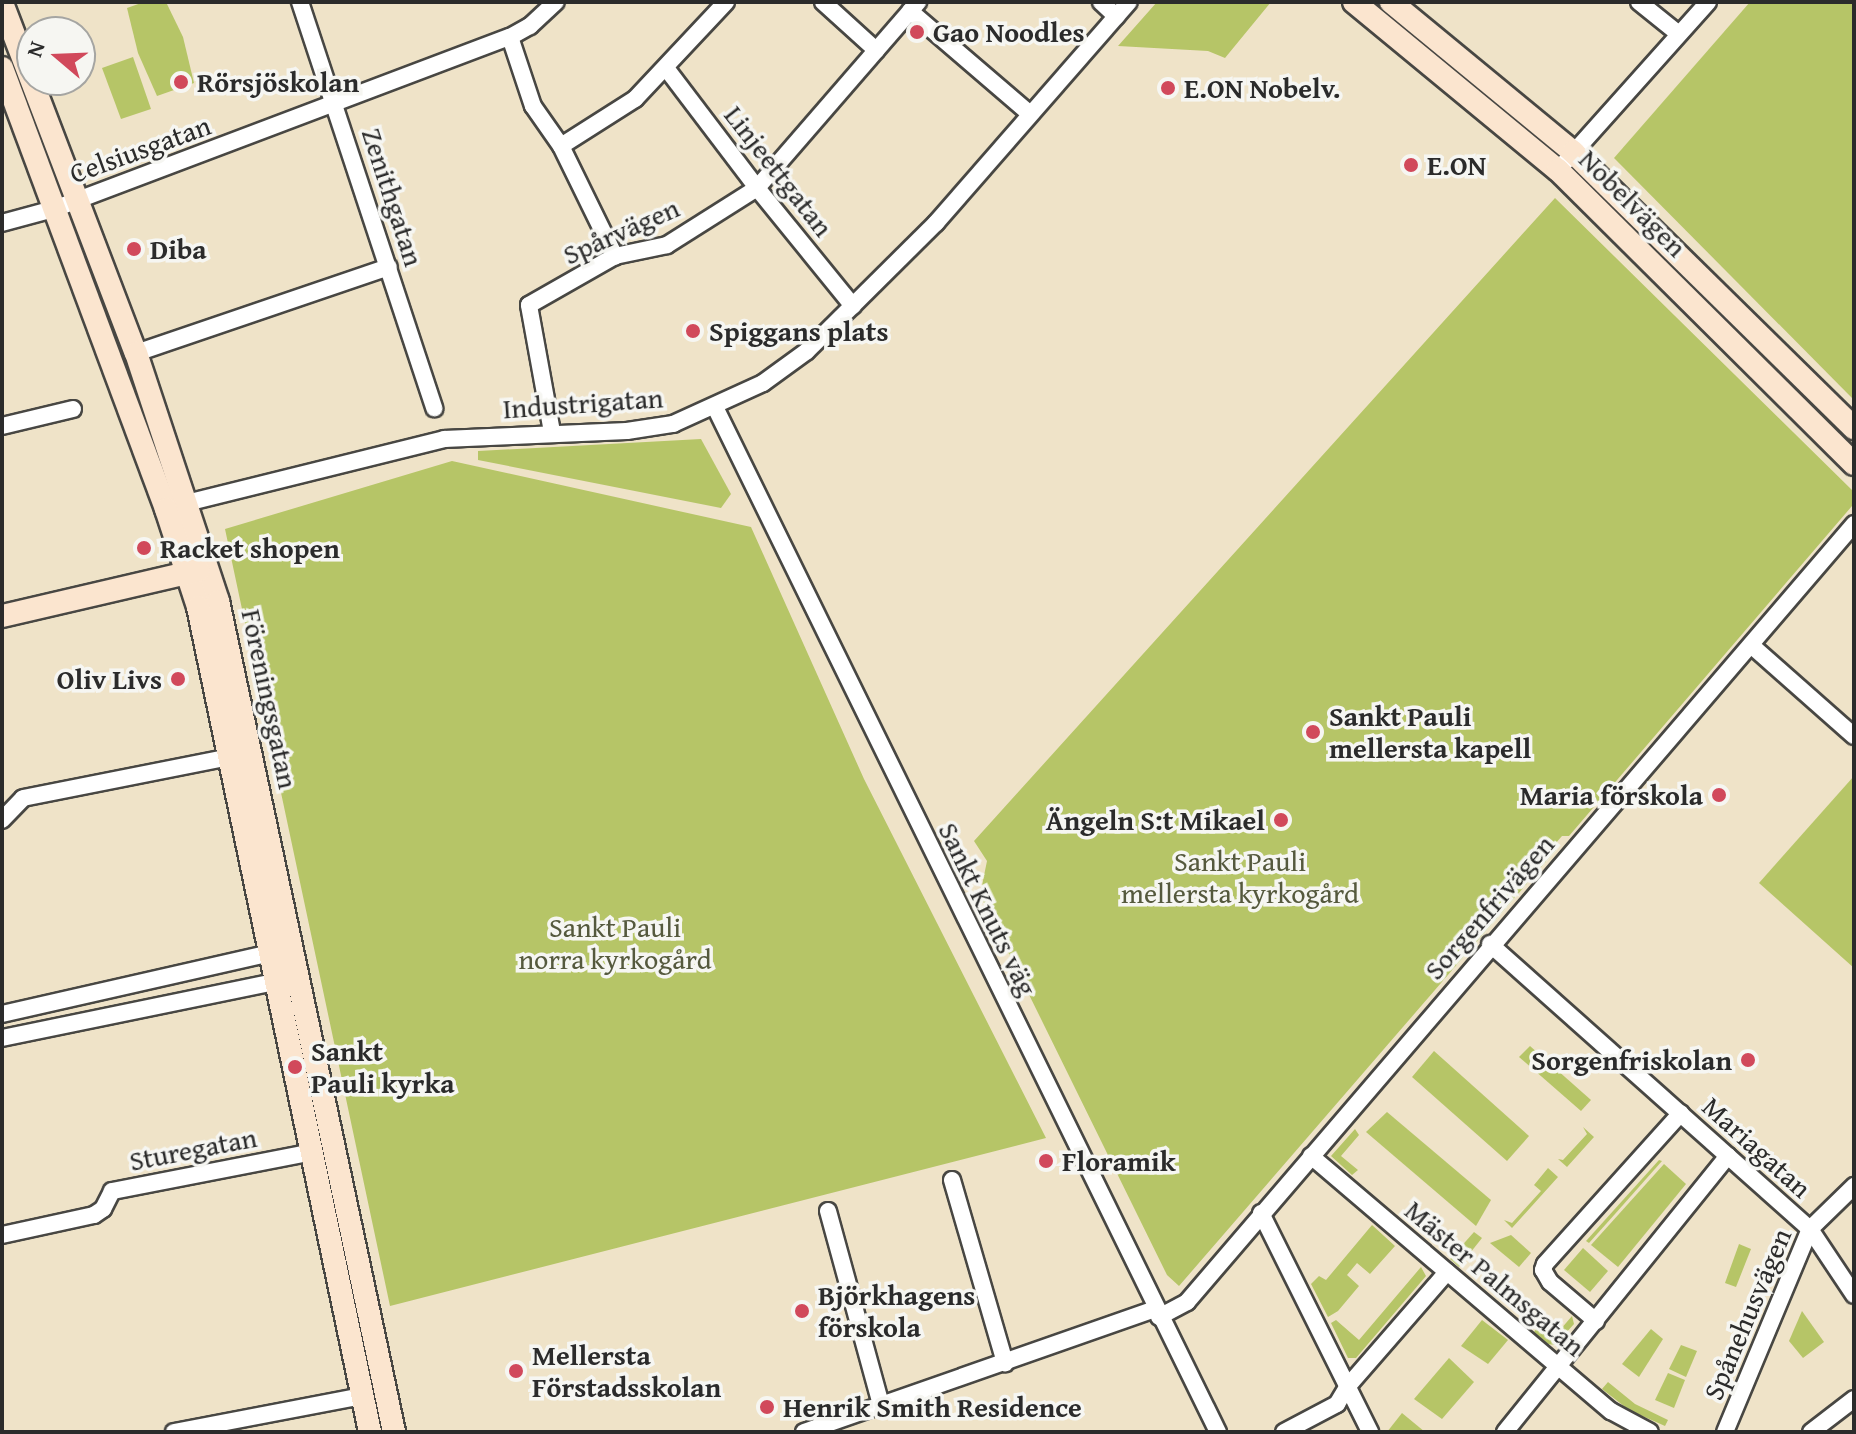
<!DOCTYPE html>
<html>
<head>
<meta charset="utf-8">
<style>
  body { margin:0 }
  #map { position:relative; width:1856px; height:1434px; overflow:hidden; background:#efe3c8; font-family:"Gentium Book Plus",serif }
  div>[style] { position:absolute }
  .green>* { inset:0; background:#b6c567 }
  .roads { filter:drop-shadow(2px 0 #484743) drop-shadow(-2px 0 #484743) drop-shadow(0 2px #484743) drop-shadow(0 -2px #484743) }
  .street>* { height:16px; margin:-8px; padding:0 8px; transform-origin:8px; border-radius:8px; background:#fff }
  .secondary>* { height:22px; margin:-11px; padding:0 11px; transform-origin:11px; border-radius:11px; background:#fbe5cf }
  .dots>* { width:22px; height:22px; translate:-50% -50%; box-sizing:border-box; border:4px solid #f6f6f2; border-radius:50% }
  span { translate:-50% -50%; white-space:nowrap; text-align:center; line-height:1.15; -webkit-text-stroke:7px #f6f6f2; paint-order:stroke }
  .poi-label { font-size:28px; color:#2b2b2b; font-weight:700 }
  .left { translate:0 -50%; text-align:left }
  .right { translate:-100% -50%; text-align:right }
  .street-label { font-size:28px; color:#2b2b2b }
  .park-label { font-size:28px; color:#55593d }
  .frame { position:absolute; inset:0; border:4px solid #2b2b2b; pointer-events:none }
  .north { position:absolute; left:16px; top:16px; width:80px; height:80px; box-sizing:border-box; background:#f6f6f2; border:2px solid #a5a5a2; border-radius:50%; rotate:289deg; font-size:22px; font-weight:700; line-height:32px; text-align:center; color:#2b2b2b }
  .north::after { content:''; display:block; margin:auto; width:28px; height:36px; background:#d1495b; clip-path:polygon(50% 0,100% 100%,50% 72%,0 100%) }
</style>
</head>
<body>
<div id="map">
  <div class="green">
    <i style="clip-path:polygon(144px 2px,166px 2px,183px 37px,194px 83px,157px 96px,138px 53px,127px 8px)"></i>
    <i style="clip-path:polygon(1157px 2px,1271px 2px,1225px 58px,1208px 51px,1118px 46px)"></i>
    <i style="clip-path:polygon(1750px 2px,1854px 2px,1854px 400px,1614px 158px)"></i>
    <i style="clip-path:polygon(133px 57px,151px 109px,121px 119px,102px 68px)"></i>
    <i style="clip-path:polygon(1555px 198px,1853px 491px,1852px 506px,1569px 836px,1562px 836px,1555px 844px,1556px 850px,1179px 1286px,1167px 1275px,980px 895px,987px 861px,974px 841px)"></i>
    <i style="clip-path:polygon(701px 439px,731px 494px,721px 508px,478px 460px,478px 451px)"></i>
    <i style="clip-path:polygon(452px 461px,751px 527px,864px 779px,1046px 1138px,390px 1306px,225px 529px)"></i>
    <i style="clip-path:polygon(1854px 776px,1854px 968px,1759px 883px)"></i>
    <i style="clip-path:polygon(1530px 1046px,1591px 1100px,1581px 1111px,1519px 1057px)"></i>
    <i style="clip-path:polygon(1434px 1051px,1529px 1136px,1507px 1161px,1412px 1077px)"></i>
    <i style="clip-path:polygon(1387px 1112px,1491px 1200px,1476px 1226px,1366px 1132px)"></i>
    <i style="clip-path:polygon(1583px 1127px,1594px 1137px,1567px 1167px,1558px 1159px,1563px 1160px,1587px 1134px)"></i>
    <i style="clip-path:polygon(1355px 1129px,1359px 1135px,1341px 1156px,1358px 1170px,1352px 1175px,1331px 1156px)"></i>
    <i style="clip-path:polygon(1659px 1160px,1662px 1161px,1615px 1214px,1589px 1243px,1586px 1241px)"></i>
    <i style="clip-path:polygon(1664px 1164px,1686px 1184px,1618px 1267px,1591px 1245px)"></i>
    <i style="clip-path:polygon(1548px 1168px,1558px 1177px,1512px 1228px,1504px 1220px,1512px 1223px,1541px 1191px,1534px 1185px)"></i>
    <i style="clip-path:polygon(1372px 1225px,1395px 1246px,1370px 1274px,1357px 1263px,1347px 1275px,1359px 1286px,1338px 1311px,1328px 1317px,1311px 1284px,1319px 1276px,1326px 1280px)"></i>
    <i style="clip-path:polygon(1474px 1232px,1482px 1238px,1459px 1267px,1450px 1259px)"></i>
    <i style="clip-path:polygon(1511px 1235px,1531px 1253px,1519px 1267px,1490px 1243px)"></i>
    <i style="clip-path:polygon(1739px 1244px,1751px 1249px,1736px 1287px,1725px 1283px)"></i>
    <i style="clip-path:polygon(1583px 1248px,1608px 1271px,1590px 1292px,1564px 1270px)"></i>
    <i style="clip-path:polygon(1421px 1267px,1426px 1276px,1356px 1358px,1348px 1358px,1331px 1323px,1336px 1320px,1359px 1340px)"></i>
    <i style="clip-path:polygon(1802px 1311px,1824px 1342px,1803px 1358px,1789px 1341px)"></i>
    <i style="clip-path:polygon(1572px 1316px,1574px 1324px,1555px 1345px,1548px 1344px,1534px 1332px,1539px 1325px,1554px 1337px)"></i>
    <i style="clip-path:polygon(1482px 1320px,1508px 1340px,1488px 1364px,1461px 1346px)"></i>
    <i style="clip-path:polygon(1651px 1329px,1663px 1339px,1639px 1377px,1622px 1364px)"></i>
    <i style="clip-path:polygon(1681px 1345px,1697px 1351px,1686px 1377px,1669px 1369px)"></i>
    <i style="clip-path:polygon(1449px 1358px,1474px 1382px,1442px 1419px,1414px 1399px)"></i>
    <i style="clip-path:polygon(1668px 1373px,1685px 1380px,1674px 1408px,1655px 1400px)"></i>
    <i style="clip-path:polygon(1608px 1382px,1635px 1404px,1668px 1420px,1665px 1426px,1629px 1410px,1602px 1389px)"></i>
    <i style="clip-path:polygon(1402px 1413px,1425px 1432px,1387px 1432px)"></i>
  </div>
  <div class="roads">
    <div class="street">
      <i style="left:300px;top:2px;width:428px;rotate:71.7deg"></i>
      <i style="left:823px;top:2px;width:72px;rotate:42.2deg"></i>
      <i style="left:1101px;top:2px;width:21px;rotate:43deg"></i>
      <i style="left:1639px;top:2px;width:51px;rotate:38.7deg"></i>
      <i style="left:910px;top:11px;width:158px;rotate:40.6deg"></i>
      <i style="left:510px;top:37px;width:73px;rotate:71.6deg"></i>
      <i style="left:533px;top:106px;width:49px;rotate:55deg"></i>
      <i style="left:561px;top:146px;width:88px;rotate:-32.4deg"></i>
      <i style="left:635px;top:99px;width:133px;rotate:-46.8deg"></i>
      <i style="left:666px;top:68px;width:151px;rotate:52.8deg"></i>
      <i style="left:757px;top:188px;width:152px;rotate:50.9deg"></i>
      <i style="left:561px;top:146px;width:123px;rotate:63.9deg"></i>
      <i style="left:1558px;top:170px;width:225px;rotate:-48.2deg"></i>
      <i style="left:2px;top:223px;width:54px;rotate:-15.1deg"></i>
      <i style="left:54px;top:209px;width:487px;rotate:-20.7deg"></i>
      <i style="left:510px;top:37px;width:23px;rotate:-29deg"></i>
      <i style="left:530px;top:26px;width:35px;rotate:-43deg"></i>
      <i style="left:136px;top:353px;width:267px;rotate:-18.8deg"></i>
      <i style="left:715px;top:407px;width:1142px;rotate:63.86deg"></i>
      <i style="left:2px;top:426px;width:73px;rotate:-13.5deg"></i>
      <i style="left:552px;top:432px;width:129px;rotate:-100.3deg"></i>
      <i style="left:529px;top:305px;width:99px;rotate:-29.7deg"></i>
      <i style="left:615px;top:256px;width:53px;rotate:-11.9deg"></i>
      <i style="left:667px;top:245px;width:107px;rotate:-32.3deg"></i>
      <i style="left:757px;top:188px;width:246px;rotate:-49.1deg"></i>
      <i style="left:178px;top:505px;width:274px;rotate:-13.9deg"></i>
      <i style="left:444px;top:439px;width:183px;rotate:-2.5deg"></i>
      <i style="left:627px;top:431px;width:47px;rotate:-8.7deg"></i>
      <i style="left:673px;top:424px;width:99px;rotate:-24.5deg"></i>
      <i style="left:763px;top:383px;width:54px;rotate:-36deg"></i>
      <i style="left:807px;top:351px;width:182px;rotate:-44.8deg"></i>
      <i style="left:936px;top:223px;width:293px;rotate:-48.9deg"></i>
      <i style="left:1751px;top:645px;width:137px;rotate:41.5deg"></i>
      <i style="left:2px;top:820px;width:30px;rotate:-46deg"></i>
      <i style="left:23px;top:798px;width:211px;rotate:-11.2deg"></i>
      <i style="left:1490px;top:944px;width:429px;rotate:41.7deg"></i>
      <i style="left:1810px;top:1229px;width:79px;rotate:56.3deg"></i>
      <i style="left:2px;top:1014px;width:275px;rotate:-12.8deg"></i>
      <i style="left:270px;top:953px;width:9px;rotate:21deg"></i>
      <i style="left:2px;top:1038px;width:280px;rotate:-11.6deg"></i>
      <i style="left:276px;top:982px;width:11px;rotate:-49deg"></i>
      <i style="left:1311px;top:1156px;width:394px;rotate:40.4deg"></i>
      <i style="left:1611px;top:1411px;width:44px;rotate:28.3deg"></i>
      <i style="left:952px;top:1180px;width:191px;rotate:73.8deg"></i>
      <i style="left:828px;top:1211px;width:201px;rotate:74.7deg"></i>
      <i style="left:1261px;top:1213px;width:245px;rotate:63.5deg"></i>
      <i style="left:2px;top:1235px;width:94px;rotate:-12.3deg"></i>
      <i style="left:94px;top:1215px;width:11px;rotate:-34deg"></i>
      <i style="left:103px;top:1209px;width:20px;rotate:-63deg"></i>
      <i style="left:112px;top:1191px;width:204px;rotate:-11deg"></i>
      <i style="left:1159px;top:1317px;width:32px;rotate:-28deg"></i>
      <i style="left:1187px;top:1302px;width:1025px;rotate:-49.39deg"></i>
      <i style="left:1596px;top:1321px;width:60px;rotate:-139.7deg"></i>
      <i style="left:1550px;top:1282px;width:14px;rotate:-120deg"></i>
      <i style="left:1543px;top:1270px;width:6px;rotate:-72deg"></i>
      <i style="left:1545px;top:1264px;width:203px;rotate:-48deg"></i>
      <i style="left:174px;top:1432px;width:191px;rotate:-10.8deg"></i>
      <i style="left:804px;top:1432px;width:372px;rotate:-19.3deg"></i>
      <i style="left:1284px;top:1432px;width:60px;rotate:-27.8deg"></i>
      <i style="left:1337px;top:1404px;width:21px;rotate:-59deg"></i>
      <i style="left:1348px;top:1386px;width:151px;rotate:-49deg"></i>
      <i style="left:1505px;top:1432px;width:355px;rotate:-51.1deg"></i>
      <i style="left:1725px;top:1432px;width:220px;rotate:-67.3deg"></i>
      <i style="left:1810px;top:1229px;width:62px;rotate:-44.3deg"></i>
      <i style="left:1811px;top:1432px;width:54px;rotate:-37.5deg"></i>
    </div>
    <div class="secondary">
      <i style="left:1354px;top:2px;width:264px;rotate:39.5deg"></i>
      <i style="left:1558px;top:170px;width:417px;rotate:44.8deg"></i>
      <i style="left:1391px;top:2px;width:236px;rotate:39.5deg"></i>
      <i style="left:1573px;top:152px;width:394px;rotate:44.5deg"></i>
      <i style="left:2px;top:3px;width:375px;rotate:69.1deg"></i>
      <i style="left:136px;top:353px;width:261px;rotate:71.7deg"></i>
      <i style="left:218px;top:601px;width:849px;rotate:78.04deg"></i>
      <i style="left:2px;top:68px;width:471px;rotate:69.6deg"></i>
      <i style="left:166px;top:509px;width:103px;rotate:71.9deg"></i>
      <i style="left:198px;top:607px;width:843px;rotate:78.22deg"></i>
      <i style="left:2px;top:616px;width:202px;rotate:-13.1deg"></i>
    </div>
  </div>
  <div class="dots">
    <i style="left:917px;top:32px;background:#d1495b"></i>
    <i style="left:181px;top:82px;background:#d1495b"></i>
    <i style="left:1168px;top:88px;background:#d1495b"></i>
    <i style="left:1411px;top:165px;background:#d1495b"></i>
    <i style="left:134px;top:249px;background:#d1495b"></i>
    <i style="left:693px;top:331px;background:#d1495b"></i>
    <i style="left:144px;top:548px;background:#d1495b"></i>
    <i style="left:178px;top:679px;background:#d1495b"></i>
    <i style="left:1313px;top:732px;background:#d1495b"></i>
    <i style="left:1719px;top:795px;background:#d1495b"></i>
    <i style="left:1281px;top:820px;background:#d1495b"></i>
    <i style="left:1748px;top:1060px;background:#d1495b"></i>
    <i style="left:295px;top:1067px;background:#d1495b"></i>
    <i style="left:1046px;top:1161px;background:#d1495b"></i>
    <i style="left:802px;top:1311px;background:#d1495b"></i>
    <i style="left:516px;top:1371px;background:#d1495b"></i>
    <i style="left:767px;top:1407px;background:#d1495b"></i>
  </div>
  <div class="poi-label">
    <span class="left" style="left:933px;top:32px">Gao Noodles</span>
    <span class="left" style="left:197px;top:82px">Rörsjöskolan</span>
    <span class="left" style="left:1184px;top:88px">E.ON Nobelv.</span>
    <span class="left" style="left:1427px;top:165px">E.ON</span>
    <span class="left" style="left:150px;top:249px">Diba</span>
    <span class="left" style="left:709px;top:331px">Spiggans plats</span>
    <span class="left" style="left:160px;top:548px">Racket shopen</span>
    <span class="right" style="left:162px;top:679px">Oliv Livs</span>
    <span class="left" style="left:1329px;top:732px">Sankt Pauli<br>mellersta kapell</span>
    <span class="right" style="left:1703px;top:795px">Maria förskola</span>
    <span class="right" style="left:1265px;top:820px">Ängeln S:t Mikael</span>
    <span class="left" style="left:311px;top:1067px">Sankt<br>Pauli kyrka</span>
    <span class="right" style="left:1732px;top:1060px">Sorgenfriskolan</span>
    <span class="left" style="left:1062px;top:1161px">Floramik</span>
    <span class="left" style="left:818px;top:1311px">Björkhagens<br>förskola</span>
    <span class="left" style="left:532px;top:1371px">Mellersta<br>Förstadsskolan</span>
    <span class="left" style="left:783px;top:1407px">Henrik Smith Residence</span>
  </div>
  <div class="street-label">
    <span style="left:140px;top:149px;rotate:-20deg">Celsiusgatan</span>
    <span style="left:779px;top:171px;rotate:52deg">Linjeettgatan</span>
    <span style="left:393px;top:197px;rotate:72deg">Zenithgatan</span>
    <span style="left:1633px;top:203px;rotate:45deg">Nobelvägen</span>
    <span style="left:621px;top:231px;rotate:-24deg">Spårvägen</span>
    <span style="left:583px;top:403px;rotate:-4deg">Industrigatan</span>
    <span style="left:270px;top:699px;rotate:78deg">Föreningsgatan</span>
    <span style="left:1489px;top:907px;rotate:-49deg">Sorgenfrivägen</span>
    <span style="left:988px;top:909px;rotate:64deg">Sankt Knuts väg</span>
    <span style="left:1757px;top:1147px;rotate:42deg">Mariagatan</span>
    <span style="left:193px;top:1149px;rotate:-11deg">Sturegatan</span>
    <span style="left:1495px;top:1278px;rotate:40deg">Mäster Palmsgatan</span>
    <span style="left:1747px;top:1314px;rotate:-67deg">Spånehusvägen</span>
  </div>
  <div class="park-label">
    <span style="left:1240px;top:877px">Sankt Pauli<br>mellersta kyrkogård</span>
    <span style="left:615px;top:943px">Sankt Pauli<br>norra kyrkogård</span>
  </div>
  <div class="frame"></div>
  <div class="north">N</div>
</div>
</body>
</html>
